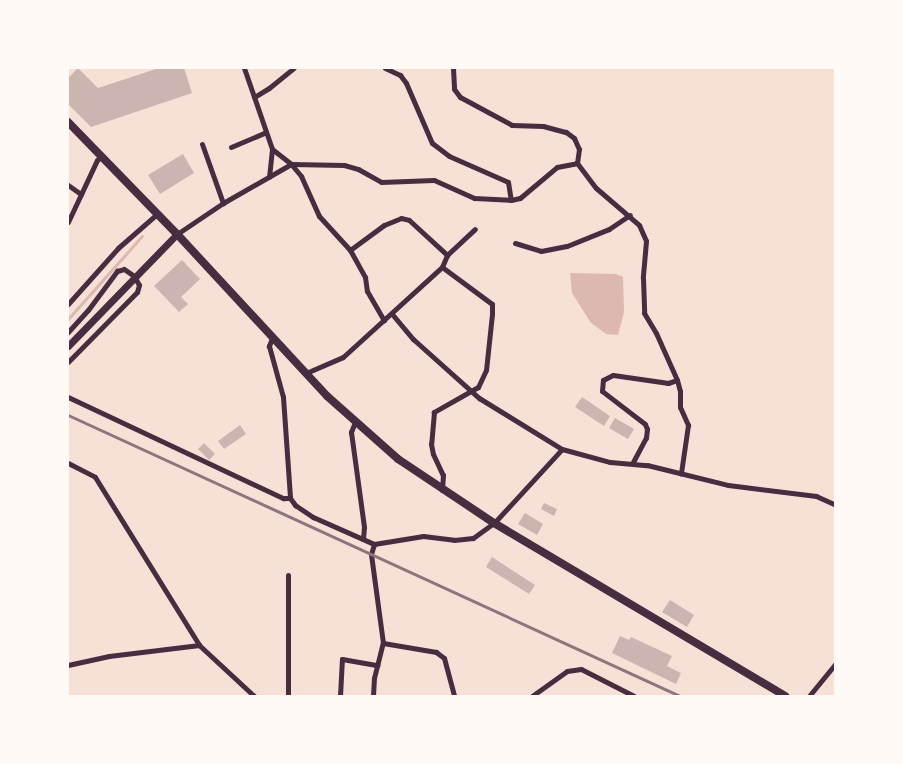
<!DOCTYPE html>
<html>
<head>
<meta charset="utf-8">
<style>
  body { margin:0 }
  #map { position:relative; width:903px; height:764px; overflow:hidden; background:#f7e1d7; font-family:"Noto Sans",sans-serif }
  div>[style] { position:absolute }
  .water>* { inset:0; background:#dcb8b0 }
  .stream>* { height:3px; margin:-1.5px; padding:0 1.5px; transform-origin:1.5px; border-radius:1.5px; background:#dcb8b0 }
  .building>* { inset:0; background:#ccb4b1 }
  .minor>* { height:5px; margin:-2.5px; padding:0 2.5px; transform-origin:2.5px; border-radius:2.5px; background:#4a2c40 }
  .tertiary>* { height:7px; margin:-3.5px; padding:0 3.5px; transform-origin:3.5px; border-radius:3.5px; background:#4a2c40 }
  .primary>* { height:8px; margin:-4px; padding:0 4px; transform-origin:4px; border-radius:4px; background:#4a2c40 }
  .rail>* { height:3px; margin:-1.5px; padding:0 1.5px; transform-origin:1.5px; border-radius:1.5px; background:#8f747c }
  span { translate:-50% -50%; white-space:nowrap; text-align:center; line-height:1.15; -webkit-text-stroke:5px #fffaf5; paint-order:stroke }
  .frame { position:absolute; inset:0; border:69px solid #fffaf5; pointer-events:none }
</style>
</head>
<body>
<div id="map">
  <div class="water">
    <i style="clip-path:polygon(570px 273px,616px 274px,623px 277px,624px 312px,618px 335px,606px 334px,591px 323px,572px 293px)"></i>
  </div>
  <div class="stream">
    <i style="left:68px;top:319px;width:111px;rotate:-48.3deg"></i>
  </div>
  <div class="building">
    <i style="clip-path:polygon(78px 68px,98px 88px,159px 68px,184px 68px,192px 93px,91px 127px,68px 104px,68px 78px)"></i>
    <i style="clip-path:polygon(183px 154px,194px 173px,160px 194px,148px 175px)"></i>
    <i style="clip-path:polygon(182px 260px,200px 279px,181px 297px,188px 304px,179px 312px,154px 286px)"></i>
    <i style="clip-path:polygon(582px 397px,610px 416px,604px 426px,575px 407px)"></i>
    <i style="clip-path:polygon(615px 418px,634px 429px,628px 439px,609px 428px)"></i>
    <i style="clip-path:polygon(240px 425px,246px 434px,224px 449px,218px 441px)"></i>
    <i style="clip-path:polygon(204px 443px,215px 454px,209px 460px,198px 449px)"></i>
    <i style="clip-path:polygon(544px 503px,557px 509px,554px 516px,541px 509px)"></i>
    <i style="clip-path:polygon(525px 513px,543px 524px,537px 535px,518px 524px)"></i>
    <i style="clip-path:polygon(492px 557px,535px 585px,529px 594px,486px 567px)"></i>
    <i style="clip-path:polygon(670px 600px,694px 615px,687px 627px,662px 612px)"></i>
    <i style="clip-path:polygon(620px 636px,629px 640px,631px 637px,672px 656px,667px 666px,681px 673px,676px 684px,612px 653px)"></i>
  </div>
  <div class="minor">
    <i style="left:244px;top:68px;width:86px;rotate:70.9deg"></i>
    <i style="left:272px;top:149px;width:28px;rotate:96deg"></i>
    <i style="left:385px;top:68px;width:17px;rotate:25deg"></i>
    <i style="left:400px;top:75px;width:10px;rotate:53deg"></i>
    <i style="left:406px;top:83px;width:65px;rotate:66.6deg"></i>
    <i style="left:432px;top:143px;width:21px;rotate:37deg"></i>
    <i style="left:449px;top:156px;width:64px;rotate:23.8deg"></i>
    <i style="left:508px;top:182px;width:18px;rotate:81deg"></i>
    <i style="left:453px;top:68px;width:21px;rotate:87deg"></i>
    <i style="left:454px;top:89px;width:10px;rotate:53deg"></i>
    <i style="left:460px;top:97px;width:59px;rotate:28.3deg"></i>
    <i style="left:512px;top:125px;width:31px;rotate:2deg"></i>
    <i style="left:543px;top:126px;width:24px;rotate:15deg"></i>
    <i style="left:566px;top:132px;width:10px;rotate:37deg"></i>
    <i style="left:574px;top:138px;width:12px;rotate:66deg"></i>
    <i style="left:579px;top:149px;width:14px;rotate:98deg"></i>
    <i style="left:254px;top:97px;width:17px;rotate:-31deg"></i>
    <i style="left:269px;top:88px;width:32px;rotate:-39deg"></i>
    <i style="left:202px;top:144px;width:63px;rotate:70.4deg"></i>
    <i style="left:231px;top:147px;width:38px;rotate:-23deg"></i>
    <i style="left:272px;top:149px;width:24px;rotate:38deg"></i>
    <i style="left:291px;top:164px;width:16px;rotate:50deg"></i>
    <i style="left:301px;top:176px;width:44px;rotate:65.8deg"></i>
    <i style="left:319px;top:216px;width:46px;rotate:47.6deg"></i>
    <i style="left:350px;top:250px;width:31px;rotate:61deg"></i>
    <i style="left:365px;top:277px;width:14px;rotate:82deg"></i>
    <i style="left:367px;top:291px;width:34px;rotate:60deg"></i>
    <i style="left:68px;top:185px;width:16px;rotate:35deg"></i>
    <i style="left:68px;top:222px;width:68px;rotate:-64.9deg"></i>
    <i style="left:97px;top:160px;width:6px;rotate:-39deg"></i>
    <i style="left:177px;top:234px;width:55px;rotate:-34deg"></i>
    <i style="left:223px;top:203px;width:78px;rotate:-29.8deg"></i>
    <i style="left:291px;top:164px;width:53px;rotate:1.1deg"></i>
    <i style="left:344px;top:165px;width:15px;rotate:16deg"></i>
    <i style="left:358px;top:169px;width:26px;rotate:29deg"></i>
    <i style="left:381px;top:182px;width:53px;rotate:-2.2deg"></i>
    <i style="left:434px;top:180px;width:44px;rotate:24.2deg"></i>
    <i style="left:474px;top:198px;width:37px;rotate:3deg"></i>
    <i style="left:511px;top:200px;width:9px;rotate:-13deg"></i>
    <i style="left:520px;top:198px;width:48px;rotate:-40deg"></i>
    <i style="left:557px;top:167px;width:20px;rotate:-11deg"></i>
    <i style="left:577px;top:163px;width:31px;rotate:53deg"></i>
    <i style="left:596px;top:188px;width:57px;rotate:40.7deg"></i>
    <i style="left:639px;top:225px;width:17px;rotate:66deg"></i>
    <i style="left:646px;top:241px;width:37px;rotate:95deg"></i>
    <i style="left:643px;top:278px;width:35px;rotate:88deg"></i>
    <i style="left:644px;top:313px;width:23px;rotate:59deg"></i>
    <i style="left:656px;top:333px;width:51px;rotate:65.9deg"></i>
    <i style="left:677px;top:380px;width:11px;rotate:75deg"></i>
    <i style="left:680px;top:391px;width:16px;rotate:90deg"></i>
    <i style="left:680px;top:407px;width:20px;rotate:66deg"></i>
    <i style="left:688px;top:425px;width:49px;rotate:98.3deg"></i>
    <i style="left:515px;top:243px;width:27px;rotate:17deg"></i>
    <i style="left:541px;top:251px;width:26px;rotate:-11deg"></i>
    <i style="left:567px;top:246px;width:45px;rotate:-22deg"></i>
    <i style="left:609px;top:229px;width:25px;rotate:-34deg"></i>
    <i style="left:350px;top:250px;width:42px;rotate:-36.3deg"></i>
    <i style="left:384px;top:225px;width:18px;rotate:-22deg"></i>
    <i style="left:401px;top:218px;width:8px;rotate:14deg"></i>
    <i style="left:409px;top:220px;width:52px;rotate:42.6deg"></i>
    <i style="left:442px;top:267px;width:62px;rotate:36.5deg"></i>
    <i style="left:492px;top:304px;width:10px;rotate:90deg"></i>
    <i style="left:492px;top:314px;width:56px;rotate:96.1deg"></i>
    <i style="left:486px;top:370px;width:19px;rotate:115deg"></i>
    <i style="left:478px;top:387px;width:51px;rotate:150.4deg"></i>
    <i style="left:434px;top:412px;width:32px;rotate:95deg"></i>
    <i style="left:431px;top:444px;width:10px;rotate:79deg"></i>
    <i style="left:433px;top:454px;width:23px;rotate:65deg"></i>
    <i style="left:443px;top:475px;width:15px;rotate:94deg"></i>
    <i style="left:68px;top:304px;width:75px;rotate:-48.2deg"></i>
    <i style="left:118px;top:248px;width:53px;rotate:-41.2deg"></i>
    <i style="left:392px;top:314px;width:33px;rotate:50deg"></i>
    <i style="left:413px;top:339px;width:89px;rotate:41.8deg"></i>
    <i style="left:479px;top:398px;width:97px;rotate:31.6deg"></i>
    <i style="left:562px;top:449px;width:50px;rotate:15.2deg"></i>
    <i style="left:610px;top:462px;width:37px;rotate:5deg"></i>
    <i style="left:647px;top:465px;width:83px;rotate:13.9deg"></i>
    <i style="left:728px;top:485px;width:89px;rotate:7.1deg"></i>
    <i style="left:816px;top:496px;width:22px;rotate:24deg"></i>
    <i style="left:68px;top:332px;width:30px;rotate:-48deg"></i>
    <i style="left:88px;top:310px;width:49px;rotate:-53.4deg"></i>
    <i style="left:117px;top:271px;width:7px;rotate:-16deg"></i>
    <i style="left:124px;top:269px;width:12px;rotate:35deg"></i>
    <i style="left:134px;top:276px;width:10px;rotate:61deg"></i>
    <i style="left:139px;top:285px;width:7px;rotate:106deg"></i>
    <i style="left:137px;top:292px;width:98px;rotate:134.6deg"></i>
    <i style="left:272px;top:338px;width:9px;rotate:111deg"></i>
    <i style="left:269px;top:346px;width:53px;rotate:74.6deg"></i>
    <i style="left:283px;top:397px;width:101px;rotate:86deg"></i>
    <i style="left:290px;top:498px;width:9px;rotate:54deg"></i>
    <i style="left:295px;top:505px;width:22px;rotate:34deg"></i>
    <i style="left:313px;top:517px;width:67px;rotate:23.9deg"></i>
    <i style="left:374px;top:544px;width:50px;rotate:-9.3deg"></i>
    <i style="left:423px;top:536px;width:31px;rotate:7deg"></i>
    <i style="left:454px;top:540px;width:19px;rotate:-6deg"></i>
    <i style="left:473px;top:538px;width:26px;rotate:-36deg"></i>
    <i style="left:494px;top:523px;width:100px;rotate:-47.4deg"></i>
    <i style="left:306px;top:373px;width:40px;rotate:-23.4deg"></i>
    <i style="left:343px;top:357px;width:134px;rotate:-42.3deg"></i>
    <i style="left:442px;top:267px;width:13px;rotate:-67deg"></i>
    <i style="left:447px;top:255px;width:38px;rotate:-43deg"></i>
    <i style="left:68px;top:397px;width:238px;rotate:25.2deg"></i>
    <i style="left:283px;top:498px;width:7px"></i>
    <i style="left:355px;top:422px;width:11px;rotate:112deg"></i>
    <i style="left:351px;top:432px;width:96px;rotate:82.2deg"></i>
    <i style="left:364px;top:527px;width:12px;rotate:95deg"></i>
    <i style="left:633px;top:462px;width:27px;rotate:-62deg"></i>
    <i style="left:646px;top:438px;width:9px;rotate:-84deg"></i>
    <i style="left:647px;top:429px;width:5px;rotate:-112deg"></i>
    <i style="left:645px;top:424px;width:54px;rotate:-142.5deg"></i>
    <i style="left:602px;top:391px;width:11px;rotate:-85deg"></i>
    <i style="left:603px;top:380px;width:11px;rotate:-27deg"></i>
    <i style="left:613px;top:375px;width:56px;rotate:8.3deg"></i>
    <i style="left:668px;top:383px;width:9px;rotate:-18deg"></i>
    <i style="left:68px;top:463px;width:30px;rotate:27deg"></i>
    <i style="left:95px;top:477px;width:198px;rotate:58.2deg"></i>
    <i style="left:199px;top:645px;width:75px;rotate:42.8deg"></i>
    <i style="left:288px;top:575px;width:121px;rotate:90deg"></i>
    <i style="left:383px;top:643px;width:54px;rotate:9.6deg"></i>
    <i style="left:436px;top:652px;width:10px;rotate:37deg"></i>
    <i style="left:444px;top:658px;width:39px;rotate:75deg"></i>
    <i style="left:68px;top:665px;width:42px;rotate:-12.4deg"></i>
    <i style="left:109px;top:656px;width:91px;rotate:-7deg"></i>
    <i style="left:340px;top:696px;width:37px;rotate:-87deg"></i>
    <i style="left:342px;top:659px;width:36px;rotate:10deg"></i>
    <i style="left:373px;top:696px;width:18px;rotate:-87deg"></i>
    <i style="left:374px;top:678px;width:36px;rotate:-76deg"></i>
    <i style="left:383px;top:643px;width:90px;rotate:-97.7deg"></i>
    <i style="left:371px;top:554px;width:10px;rotate:-73deg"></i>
    <i style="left:532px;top:696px;width:43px;rotate:-35.5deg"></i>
    <i style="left:567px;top:671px;width:14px;rotate:-8deg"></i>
    <i style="left:581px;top:669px;width:59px;rotate:27deg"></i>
    <i style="left:809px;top:696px;width:43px;rotate:-50.7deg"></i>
  </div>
  <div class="tertiary">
    <i style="left:68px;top:346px;width:156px;rotate:-45.8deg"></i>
  </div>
  <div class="primary">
    <i style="left:68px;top:122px;width:156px;rotate:45.8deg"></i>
    <i style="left:177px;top:234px;width:221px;rotate:47.2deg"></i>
    <i style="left:327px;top:396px;width:95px;rotate:41.6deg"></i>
    <i style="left:398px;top:459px;width:115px;rotate:33.7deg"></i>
    <i style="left:494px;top:523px;width:339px;rotate:30.7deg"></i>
  </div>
  <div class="rail">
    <i style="left:68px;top:415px;width:673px;rotate:24.66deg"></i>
  </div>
  <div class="frame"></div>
</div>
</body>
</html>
